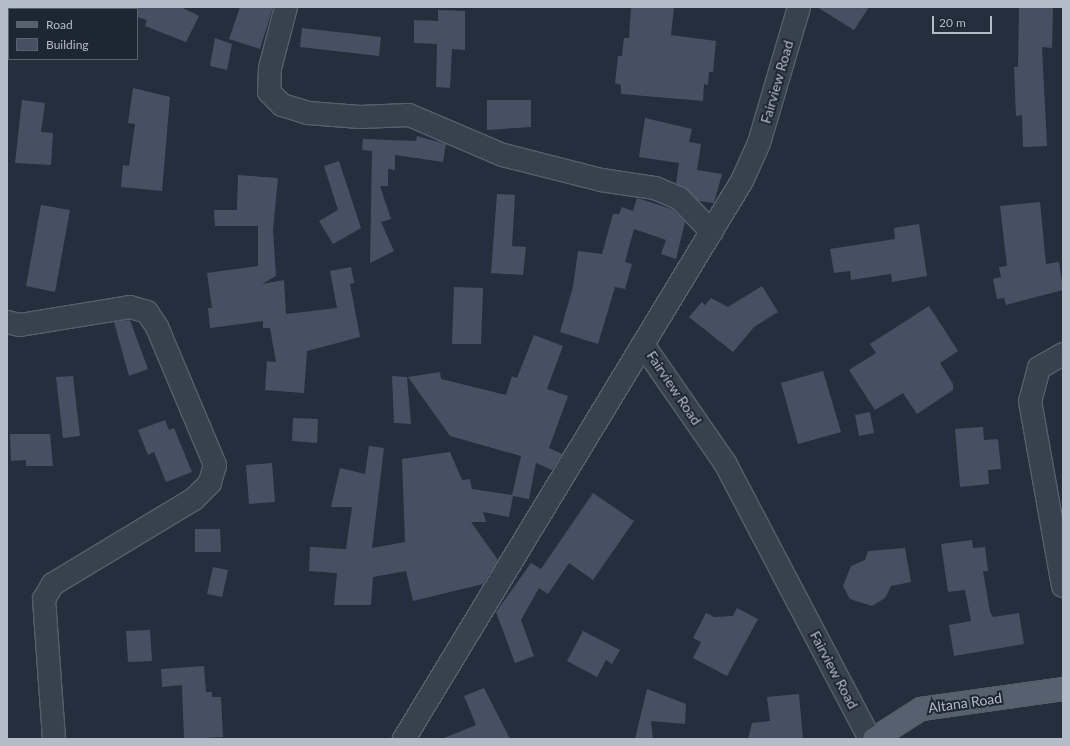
<!DOCTYPE html>
<html>
<head>
<meta charset="utf-8">
<style>
  body { margin:0 }
  #map { position:relative; width:1070px; height:746px; overflow:hidden; background:#242f3e; font-family:Lato,sans-serif }
  div>[style] { position:absolute }
  .building>* { inset:0; background:#455162 }
  .roads { filter:drop-shadow(1px 0 #565f6c) drop-shadow(-1px 0 #565f6c) drop-shadow(0 1px #565f6c) drop-shadow(0 -1px #565f6c) }
  .minor>* { height:22px; margin:-11px; padding:0 11px; transform-origin:11px; border-radius:11px; background:#38414e }
  .major>* { height:22px; margin:-11px; padding:0 11px; transform-origin:11px; border-radius:11px; background:#56606e }
  span { translate:-50% -50%; white-space:nowrap; text-align:center; line-height:1.15; -webkit-text-stroke:4px #1d2633; paint-order:stroke }
  .street-label { font-size:14px; color:#b4bcc9 }
  .frame { position:absolute; inset:0; border:8px solid #b4bcc9; pointer-events:none }
  .legend { position:absolute; left:8px; top:8px; width:130px; height:52px; box-sizing:border-box; background:#1d2633; border:1px solid #59626f; margin:0; padding:5px 7px; list-style:none; font-size:12px; color:#b4bcc9 }
  .legend li { display:flex; align-items:center; gap:8px; height:20px }
  .legend b { width:20px; border:1px solid #59626f }
  .scale { position:absolute; left:932px; top:16px; width:60px; height:18px; box-sizing:border-box; border:2px solid #b4bcc9; border-top:0; padding-left:5px; font-size:12px; line-height:14px; white-space:nowrap; color:#b4bcc9; -webkit-text-stroke:3px #1d2633; paint-order:stroke }
</style>
</head>
<body>
<div id="map">
  <div class="building">
    <i style="clip-path:polygon(120px 7px,181px 7px,199px 16px,186px 42px,145px 26px,147px 20px,137px 17px,137px 9px)"></i>
    <i style="clip-path:polygon(240px 7px,273px 7px,260px 49px,229px 39px)"></i>
    <i style="clip-path:polygon(631px 7px,674px 7px,671px 35px,716px 41px,713px 72px,709px 72px,708px 85px,704px 84px,703px 101px,621px 94px,621px 85px,615px 83px,618px 56px,622px 56px,624px 38px,629px 38px)"></i>
    <i style="clip-path:polygon(817px 7px,869px 7px,854px 30px)"></i>
    <i style="clip-path:polygon(1019px 7px,1053px 7px,1052px 48px,1042px 47px,1047px 146px,1023px 147px,1022px 115px,1016px 116px,1014px 67px,1018px 67px)"></i>
    <i style="clip-path:polygon(438px 10px,465px 11px,465px 50px,452px 49px,450px 88px,436px 87px,437px 44px,414px 43px,414px 20px,438px 21px)"></i>
    <i style="clip-path:polygon(302px 28px,381px 37px,379px 56px,300px 47px)"></i>
    <i style="clip-path:polygon(215px 38px,232px 44px,227px 70px,210px 66px)"></i>
    <i style="clip-path:polygon(133px 88px,170px 97px,162px 191px,121px 187px,123px 165px,129px 166px,135px 124px,128px 123px)"></i>
    <i style="clip-path:polygon(22px 100px,45px 103px,41px 132px,53px 133px,51px 165px,15px 163px)"></i>
    <i style="clip-path:polygon(487px 100px,531px 100px,531px 127px,487px 130px)"></i>
    <i style="clip-path:polygon(645px 118px,692px 129px,689px 142px,701px 144px,697px 170px,722px 174px,714px 203px,699px 201px,676px 183px,679px 163px,639px 157px)"></i>
    <i style="clip-path:polygon(417px 136px,446px 144px,443px 162px,395px 155px,395px 170px,388px 169px,388px 186px,380px 186px,391px 219px,381px 222px,394px 251px,370px 263px,372px 151px,362px 150px,363px 139px,416px 141px)"></i>
    <i style="clip-path:polygon(339px 161px,361px 228px,333px 244px,319px 221px,338px 210px,324px 166px)"></i>
    <i style="clip-path:polygon(238px 175px,278px 178px,273px 230px,276px 276px,262px 284px,284px 280px,286px 314px,337px 308px,330px 271px,351px 267px,354px 283px,350px 284px,360px 337px,307px 351px,304px 393px,265px 390px,267px 361px,276px 362px,270px 328px,263px 328px,263px 321px,210px 328px,208px 308px,212px 308px,207px 273px,258px 266px,258px 226px,215px 226px,214px 210px,237px 210px)"></i>
    <i style="clip-path:polygon(497px 194px,515px 195px,512px 246px,526px 247px,523px 275px,491px 273px)"></i>
    <i style="clip-path:polygon(637px 198px,672px 209px,685px 222px,676px 259px,661px 254px,666px 240px,634px 229px,625px 262px,632px 264px,625px 289px,615px 287px,598px 344px,560px 332px,573px 287px,578px 251px,602px 254px,613px 214px,619px 214px,622px 207px,633px 211px)"></i>
    <i style="clip-path:polygon(1040px 202px,1046px 264px,1059px 262px,1063px 290px,1006px 305px,1004px 298px,997px 299px,993px 279px,1001px 277px,999px 267px,1007px 266px,1000px 206px)"></i>
    <i style="clip-path:polygon(41px 205px,70px 210px,55px 292px,26px 286px)"></i>
    <i style="clip-path:polygon(919px 224px,927px 276px,892px 282px,891px 274px,851px 280px,850px 271px,834px 273px,830px 249px,895px 239px,894px 228px)"></i>
    <i style="clip-path:polygon(762px 286px,778px 312px,754px 327px,733px 352px,689px 317px,702px 302px,705px 305px,711px 298px,728px 307px)"></i>
    <i style="clip-path:polygon(454px 287px,483px 288px,481px 344px,452px 344px)"></i>
    <i style="clip-path:polygon(929px 306px,958px 351px,940px 363px,953px 384px,953px 390px,917px 414px,903px 393px,875px 410px,849px 370px,876px 353px,870px 344px)"></i>
    <i style="clip-path:polygon(130px 320px,148px 369px,129px 376px,114px 322px)"></i>
    <i style="clip-path:polygon(534px 335px,563px 346px,547px 389px,568px 396px,549px 448px,562px 454px,552px 470px,536px 463px,529px 499px,513px 496px,509px 517px,483px 512px,486px 522px,471px 522px,498px 560px,483px 584px,413px 601px,406px 571px,373px 577px,371px 605px,334px 605px,337px 573px,309px 571px,310px 547px,346px 549px,352px 507px,331px 507px,340px 468px,365px 474px,369px 446px,384px 448px,372px 548px,405px 542px,402px 459px,450px 452px,462px 480px,470px 479px,472px 489px,512px 495px,521px 456px,450px 436px,408px 377px,440px 372px,441px 379px,506px 395px,512px 376px,517px 378px)"></i>
    <i style="clip-path:polygon(823px 371px,841px 432px,798px 444px,781px 383px)"></i>
    <i style="clip-path:polygon(73px 376px,80px 436px,63px 438px,56px 377px)"></i>
    <i style="clip-path:polygon(392px 376px,407px 377px,411px 424px,394px 423px)"></i>
    <i style="clip-path:polygon(870px 412px,874px 433px,859px 436px,855px 415px)"></i>
    <i style="clip-path:polygon(293px 418px,318px 419px,317px 443px,292px 441px)"></i>
    <i style="clip-path:polygon(165px 420px,169px 430px,174px 428px,192px 472px,166px 482px,154px 452px,148px 455px,138px 430px)"></i>
    <i style="clip-path:polygon(983px 427px,984px 440px,998px 439px,1001px 469px,988px 470px,989px 484px,960px 487px,955px 429px)"></i>
    <i style="clip-path:polygon(10px 434px,50px 434px,53px 466px,26px 466px,26px 460px,11px 461px)"></i>
    <i style="clip-path:polygon(272px 463px,275px 502px,249px 504px,246px 465px)"></i>
    <i style="clip-path:polygon(593px 493px,634px 521px,593px 580px,569px 563px,548px 594px,539px 588px,521px 620px,534px 656px,515px 663px,496px 612px,531px 563px,541px 569px)"></i>
    <i style="clip-path:polygon(195px 529px,220px 529px,221px 552px,195px 552px)"></i>
    <i style="clip-path:polygon(972px 540px,973px 548px,985px 547px,988px 571px,983px 571px,990px 612px,993px 617px,1019px 613px,1024px 644px,954px 656px,949px 625px,971px 621px,965px 590px,948px 592px,941px 544px)"></i>
    <i style="clip-path:polygon(905px 548px,911px 582px,891px 586px,885px 598px,872px 606px,850px 599px,843px 586px,851px 566px,865px 560px,868px 551px)"></i>
    <i style="clip-path:polygon(213px 567px,228px 570px,222px 597px,207px 594px)"></i>
    <i style="clip-path:polygon(737px 608px,758px 619px,727px 676px,693px 658px,701px 642px,693px 638px,706px 613px,714px 617px,733px 616px)"></i>
    <i style="clip-path:polygon(150px 630px,152px 661px,128px 662px,126px 631px)"></i>
    <i style="clip-path:polygon(583px 631px,620px 650px,612px 664px,606px 660px,597px 677px,567px 661px)"></i>
    <i style="clip-path:polygon(204px 666px,206px 692px,212px 692px,212px 697px,221px 697px,223px 737px,184px 739px,182px 685px,162px 687px,161px 669px)"></i>
    <i style="clip-path:polygon(484px 688px,510px 739px,442px 739px,476px 725px,464px 696px)"></i>
    <i style="clip-path:polygon(647px 689px,686px 704px,685px 724px,651px 721px,653px 739px,635px 739px)"></i>
    <i style="clip-path:polygon(799px 694px,803px 739px,748px 739px,752px 723px,770px 721px,767px 697px)"></i>
  </div>
  <div class="roads">
    <div class="minor">
      <i style="left:286px;top:7px;width:63px;rotate:104.7deg"></i>
      <i style="left:270px;top:68px;width:24px;rotate:92deg"></i>
      <i style="left:269px;top:92px;width:18px;rotate:45deg"></i>
      <i style="left:282px;top:105px;width:27px;rotate:17deg"></i>
      <i style="left:308px;top:113px;width:52px;rotate:4.4deg"></i>
      <i style="left:360px;top:117px;width:49px;rotate:-2.3deg"></i>
      <i style="left:409px;top:115px;width:102px;rotate:23.1deg"></i>
      <i style="left:503px;top:155px;width:101px;rotate:14.3deg"></i>
      <i style="left:601px;top:180px;width:55px;rotate:8.4deg"></i>
      <i style="left:655px;top:188px;width:26px;rotate:23deg"></i>
      <i style="left:679px;top:198px;width:47px;rotate:45.9deg"></i>
      <i style="left:7px;top:322px;width:13px;rotate:13deg"></i>
      <i style="left:20px;top:325px;width:111px;rotate:-9.3deg"></i>
      <i style="left:130px;top:307px;width:18px;rotate:16deg"></i>
      <i style="left:147px;top:312px;width:18px;rotate:56deg"></i>
      <i style="left:157px;top:327px;width:150px;rotate:67.2deg"></i>
      <i style="left:215px;top:465px;width:19px;rotate:106deg"></i>
      <i style="left:210px;top:483px;width:23px;rotate:135deg"></i>
      <i style="left:194px;top:499px;width:165px;rotate:148.9deg"></i>
      <i style="left:53px;top:584px;width:17px;rotate:121deg"></i>
      <i style="left:44px;top:599px;width:140px;rotate:85.9deg"></i>
      <i style="left:644px;top:346px;width:142px;rotate:55.3deg"></i>
      <i style="left:725px;top:463px;width:312px;rotate:62.3deg"></i>
      <i style="left:1063px;top:354px;width:28px;rotate:150deg"></i>
      <i style="left:1039px;top:368px;width:34px;rotate:105deg"></i>
      <i style="left:1030px;top:401px;width:188px;rotate:79.9deg"></i>
      <i style="left:404px;top:739px;width:652px;rotate:-58.8deg"></i>
      <i style="left:742px;top:181px;width:42px;rotate:-65.9deg"></i>
      <i style="left:759px;top:143px;width:142px;rotate:-73.6deg"></i>
    </div>
    <div class="major">
      <i style="left:874px;top:739px;width:56px;rotate:-32.6deg"></i>
      <i style="left:921px;top:709px;width:143px;rotate:-8deg"></i>
    </div>
  </div>
  <div class="street-label">
    <span style="left:777px;top:82px;rotate:-74deg">Fairview Road</span>
    <span style="left:674px;top:388px;rotate:56deg">Fairview Road</span>
    <span style="left:834px;top:670px;rotate:62deg">Fairview Road</span>
    <span style="left:965px;top:703px;rotate:-8deg">Altana Road</span>
  </div>
  <div class="frame"></div>
  <ul class="legend">
  <li><b style="height:5px;background:#56606e"></b>Road</li>
  <li><b style="height:11px;background:#455162"></b>Building</li>
  </ul>
  <div class="scale">20 m</div>
</div>
</body>
</html>
